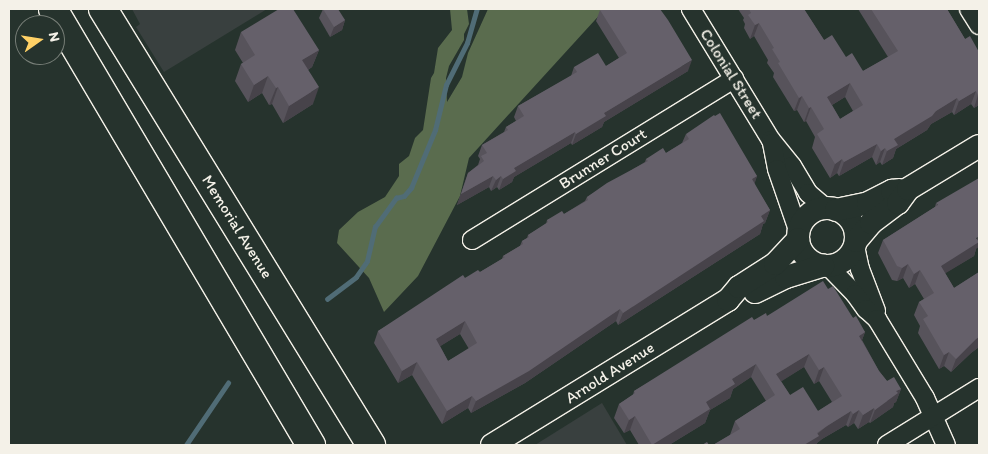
<!DOCTYPE html>
<html>
<head>
<meta charset="utf-8">
<style>
  body { margin:0 }
  #map { position:relative; width:988px; height:454px; overflow:hidden; background:#26332d; font-family:Itim,sans-serif }
  div>[style] { position:absolute }
  .built>* { inset:0; background:#39403f }
  .green>* { inset:0; background:#5a6c4e }
  .stream>* { height:4.5px; margin:-2.25px; padding:0 2.25px; transform-origin:2.25px; border-radius:2.25px; background:#506c76 }
  .roads { filter:drop-shadow(1px 0 #f4f1e8) drop-shadow(-1px 0 #f4f1e8) drop-shadow(0 1px #f4f1e8) drop-shadow(0 -1px #f4f1e8) }
  .minor>* { height:18px; margin:-9px; padding:0 9px; transform-origin:9px; border-radius:9px; background:#26332d }
  .tertiary>* { height:22px; margin:-11px; padding:0 11px; transform-origin:11px; border-radius:11px; background:#26332d }
  .tertiary>.ring { margin:-11px; padding:0; box-sizing:content-box; background:none; border:22px solid #26332d; border-radius:50% }
  .primary>* { height:28px; margin:-14px; padding:0 14px; transform-origin:14px; border-radius:14px; background:#26332d }
  .wall>* { inset:0; background:#57535b }
  .shaded-wall>* { inset:0; background:#47434a }
  .building>* { inset:0; background:#65606a }
  span { translate:-50% -50%; white-space:nowrap; text-align:center; line-height:1.15; -webkit-text-stroke:4px #26332d; paint-order:stroke }
  .street-label { font-size:16px; color:#f4f1e8 }
  .frame { position:absolute; inset:0; border:10px solid #f4f1e8; pointer-events:none }
  .north { position:absolute; left:15px; top:15px; width:50px; height:50px; box-sizing:border-box; background:#26332d; border:1px solid #787f78; border-radius:50%; rotate:77deg; font-size:14px; font-weight:700; line-height:20px; text-align:center; color:#f4f1e8 }
  .north::after { content:''; display:block; margin:auto; width:18px; height:22px; background:#ffd166; clip-path:polygon(50% 0,100% 100%,50% 72%,0 100%) }
</style>
</head>
<body>
<div id="map">
  <div class="built">
    <i style="clip-path:polygon(132px 9px,267px 9px,164px 72px,136px 27px,140px 24px)"></i>
    <i style="clip-path:polygon(602px 403px,627px 445px,535px 445px)"></i>
  </div>
  <div class="green">
    <i style="clip-path:polygon(450px 9px,467px 9px,469px 24px,464px 34px,464px 40px,449px 66px,446px 78px,447px 102px,462px 77px,468px 53px,488px 9px,605px 9px,469px 158px,460px 196px,418px 276px,384px 312px,369px 278px,337px 243px,339px 230px,358px 212px,385px 197px,399px 176px,399px 164px,409px 156px,415px 138px,423px 130px,431px 78px,434px 73px,438px 48px,452px 30px)"></i>
  </div>
  <div class="stream">
    <i style="left:327px;top:299px;width:36px;rotate:-37deg"></i>
    <i style="left:356px;top:277px;width:19px;rotate:-55deg"></i>
    <i style="left:367px;top:261px;width:35px;rotate:-77deg"></i>
    <i style="left:375px;top:227px;width:36px;rotate:-54deg"></i>
    <i style="left:396px;top:198px;width:8px;rotate:-14deg"></i>
    <i style="left:404px;top:196px;width:11px;rotate:-49deg"></i>
    <i style="left:411px;top:188px;width:63px;rotate:-67.5deg"></i>
    <i style="left:435px;top:130px;width:46px;rotate:-76.3deg"></i>
    <i style="left:446px;top:85px;width:47px;rotate:-63.4deg"></i>
    <i style="left:467px;top:43px;width:35px;rotate:-74deg"></i>
    <i style="left:186px;top:445px;width:75px;rotate:-55.9deg"></i>
  </div>
  <div class="roads">
    <div class="minor">
      <i style="left:691px;top:9px;width:153px;rotate:58.6deg"></i>
      <i style="left:771px;top:140px;width:33px;rotate:51deg"></i>
      <i style="left:792px;top:166px;width:31px;rotate:59deg"></i>
      <i style="left:808px;top:193px;width:23px;rotate:40deg"></i>
      <i style="left:969px;top:9px;width:19px;rotate:58deg"></i>
      <i style="left:772px;top:143px;width:26px;rotate:79deg"></i>
      <i style="left:777px;top:169px;width:68px;rotate:71deg"></i>
      <i style="left:472px;top:240px;width:308px;rotate:-31.6deg"></i>
      <i style="left:855px;top:246px;width:24px;rotate:78deg"></i>
      <i style="left:860px;top:269px;width:45px;rotate:69.1deg"></i>
      <i style="left:828px;top:266px;width:39px;rotate:46deg"></i>
      <i style="left:855px;top:294px;width:19px;rotate:54deg"></i>
      <i style="left:866px;top:309px;width:15px;rotate:42deg"></i>
      <i style="left:877px;top:319px;width:92px;rotate:58.7deg"></i>
      <i style="left:925px;top:398px;width:51px;rotate:65.9deg"></i>
      <i style="left:887px;top:445px;width:108px;rotate:-31.8deg"></i>
    </div>
    <div class="tertiary">
      <i class="ring" style="left:798px;top:208px;width:36px;height:36px"></i>
      <i style="left:836px;top:210px;width:33px;rotate:-12deg"></i>
      <i style="left:868px;top:203px;width:27px;rotate:-27deg"></i>
      <i style="left:892px;top:191px;width:7px;rotate:-8deg"></i>
      <i style="left:856px;top:241px;width:23px;rotate:-50deg"></i>
      <i style="left:871px;top:223px;width:34px;rotate:-37deg"></i>
      <i style="left:898px;top:203px;width:17px;rotate:-54deg"></i>
      <i style="left:908px;top:189px;width:83px;rotate:-31.2deg"></i>
      <i style="left:755px;top:292px;width:34px;rotate:-26deg"></i>
      <i style="left:786px;top:277px;width:39px;rotate:-17deg"></i>
      <i style="left:492px;top:445px;width:277px;rotate:-31.6deg"></i>
      <i style="left:728px;top:300px;width:17px;rotate:-50deg"></i>
      <i style="left:739px;top:287px;width:43px;rotate:-32.6deg"></i>
      <i style="left:775px;top:264px;width:34px;rotate:-47deg"></i>
    </div>
    <div class="primary">
      <i style="left:53px;top:9px;width:507px;rotate:59.39deg"></i>
      <i style="left:103px;top:9px;width:512px;rotate:58.42deg"></i>
    </div>
  </div>
  <div class="wall">
    <i style="clip-path:polygon(323px 9px,345px 20px,342px 30px,330px 37px,319px 18px)"></i>
    <i style="clip-path:polygon(evenodd,738px 9px,804px 9px,824px 40px,863px 71px,888px 57px,858px 9px,947px 9px,965px 39px,979px 52px,979px 105px,974px 108px,971px 104px,954px 115px,952px 112px,931px 124px,927px 130px,896px 149px,893px 158px,882px 165px,880px 162px,876px 165px,872px 157px,839px 176px,837px 173px,830px 178px,812px 148px,815px 137px,806px 121px,804px 122px,797px 110px,794px 111px,773px 77px,774px 73px,767px 63px,768px 60px,754px 36px,750px 39px,744px 28px,745px 24px,743px 20px,744px 18px,738px 9px,845px 97px,853px 111px,840px 119px,832px 105px,845px 97px)"></i>
    <i style="clip-path:polygon(600px 10px,688px 71px,604px 122px,602px 127px,572px 145px,571px 143px,514px 177px,512px 182px,499px 190px,497px 187px,491px 191px,489px 187px,457px 205px,468px 173px,478px 165px,480px 159px,478px 156px,482px 145px,504px 132px,506px 127px,516px 121px,514px 117px,518px 106px,571px 76px,574px 67px,606px 66px,619px 58px,596px 21px)"></i>
    <i style="clip-path:polygon(241px 32px,319px 50px,312px 67px,308px 70px,313px 104px,283px 123px,272px 104px,269px 105px,262px 93px,248px 102px,235px 81px,241px 64px,243px 63px,235px 50px)"></i>
    <i style="clip-path:polygon(evenodd,686px 134px,757px 176px,754px 184px,770px 210px,765px 223px,763px 224px,760px 234px,618px 325px,616px 321px,525px 383px,471px 413px,468px 408px,442px 424px,412px 375px,398px 383px,374px 343px,378px 331px,465px 278px,480px 272px,502px 259px,503px 256px,520px 246px,522px 241px,527px 238px,528px 235px,546px 224px,547px 220px,564px 214px,585px 201px,587px 197px,645px 162px,646px 159px,666px 153px,682px 143px,686px 134px,460px 334px,469px 349px,448px 361px,440px 346px,460px 334px)"></i>
    <i style="clip-path:polygon(936px 203px,976px 249px,974px 256px,945px 273px,954px 288px,979px 272px,979px 347px,971px 353px,951px 372px,944px 366px,939px 369px,918px 333px,920px 326px,914px 315px,919px 302px,924px 299px,915px 284px,909px 288px,903px 278px,897px 281px,892px 280px,878px 253px,883px 240px,935px 207px)"></i>
    <i style="clip-path:polygon(evenodd,828px 289px,853px 318px,865px 332px,862px 340px,879px 371px,887px 381px,901px 389px,896px 402px,894px 403px,893px 407px,870px 423px,869px 422px,858px 429px,854px 423px,848px 427px,846px 425px,822px 439px,817px 443px,816px 445px,713px 445px,730px 435px,735px 421px,766px 401px,751px 377px,733px 389px,730px 398px,710px 410px,705px 423px,669px 445px,639px 445px,630px 430px,624px 433px,614px 418px,619px 404px,633px 395px,634px 391px,754px 320px,767px 316px,828px 289px,804px 367px,814px 384px,819px 381px,832px 402px,818px 411px,790px 395px,781px 381px,804px 367px)"></i>
  </div>
  <div class="shaded-wall">
    <i style="clip-path:polygon(345px 20px,342px 30px,330px 37px,334px 27px)"></i>
    <i style="clip-path:polygon(759px 23px,754px 36px,750px 39px,755px 25px)"></i>
    <i style="clip-path:polygon(319px 50px,312px 67px,296px 77px,302px 60px)"></i>
    <i style="clip-path:polygon(692px 60px,688px 71px,604px 122px,602px 127px,572px 145px,576px 134px,604px 113px)"></i>
    <i style="clip-path:polygon(268px 76px,262px 93px,248px 102px,254px 85px)"></i>
    <i style="clip-path:polygon(850px 83px,845px 97px,822px 111px,827px 97px)"></i>
    <i style="clip-path:polygon(278px 87px,272px 104px,269px 105px,276px 88px)"></i>
    <i style="clip-path:polygon(319px 87px,313px 104px,283px 123px,289px 106px)"></i>
    <i style="clip-path:polygon(976px 91px,971px 104px,954px 115px,959px 101px)"></i>
    <i style="clip-path:polygon(979px 94px,979px 105px,974px 108px,978px 95px)"></i>
    <i style="clip-path:polygon(802px 96px,797px 110px,794px 111px,799px 98px)"></i>
    <i style="clip-path:polygon(957px 98px,952px 112px,931px 124px,927px 130px,896px 149px,893px 158px,882px 165px,887px 151px,894px 139px,936px 111px)"></i>
    <i style="clip-path:polygon(811px 107px,806px 121px,804px 122px,809px 108px)"></i>
    <i style="clip-path:polygon(575px 132px,571px 143px,514px 177px,512px 182px,499px 190px,503px 179px,514px 168px)"></i>
    <i style="clip-path:polygon(877px 144px,872px 157px,839px 176px,844px 162px)"></i>
    <i style="clip-path:polygon(885px 148px,880px 162px,876px 165px,881px 151px)"></i>
    <i style="clip-path:polygon(842px 159px,837px 173px,830px 178px,835px 164px)"></i>
    <i style="clip-path:polygon(493px 176px,489px 187px,457px 205px,461px 194px)"></i>
    <i style="clip-path:polygon(501px 176px,497px 187px,491px 191px,496px 180px)"></i>
    <i style="clip-path:polygon(757px 176px,753px 189px,752px 179px)"></i>
    <i style="clip-path:polygon(770px 210px,765px 223px,763px 224px,760px 234px,618px 325px,623px 313px,761px 216px)"></i>
    <i style="clip-path:polygon(979px 237px,979px 247px,976px 249px,974px 256px,936px 279px,941px 266px)"></i>
    <i style="clip-path:polygon(908px 264px,903px 278px,897px 281px,902px 268px)"></i>
    <i style="clip-path:polygon(920px 270px,915px 284px,909px 288px,914px 274px)"></i>
    <i style="clip-path:polygon(620px 309px,616px 321px,525px 383px,471px 413px,476px 401px)"></i>
    <i style="clip-path:polygon(465px 321px,460px 334px,431px 352px,436px 339px)"></i>
    <i style="clip-path:polygon(865px 332px,860px 345px,859px 336px)"></i>
    <i style="clip-path:polygon(979px 337px,979px 347px,971px 353px,951px 372px,956px 359px,976px 339px)"></i>
    <i style="clip-path:polygon(949px 352px,944px 366px,939px 369px,944px 355px)"></i>
    <i style="clip-path:polygon(809px 354px,804px 367px,771px 388px,776px 374px)"></i>
    <i style="clip-path:polygon(417px 362px,412px 375px,398px 383px,402px 371px)"></i>
    <i style="clip-path:polygon(756px 364px,751px 377px,733px 389px,730px 398px,710px 410px,705px 423px,669px 445px,652px 445px,706px 402px,732px 379px)"></i>
    <i style="clip-path:polygon(824px 367px,819px 381px,814px 384px,819px 370px)"></i>
    <i style="clip-path:polygon(901px 389px,896px 402px,894px 403px,893px 407px,870px 423px,875px 410px,896px 391px)"></i>
    <i style="clip-path:polygon(472px 396px,468px 408px,442px 424px,447px 411px)"></i>
    <i style="clip-path:polygon(874px 408px,869px 422px,858px 429px,863px 415px)"></i>
    <i style="clip-path:polygon(859px 410px,854px 423px,848px 427px,853px 414px)"></i>
    <i style="clip-path:polygon(851px 411px,846px 425px,822px 439px,817px 443px,816px 445px,804px 445px,827px 426px)"></i>
    <i style="clip-path:polygon(635px 416px,630px 430px,624px 433px,629px 420px)"></i>
  </div>
  <div class="building">
    <i style="clip-path:polygon(279px 9px,293px 9px,319px 50px,302px 60px,319px 87px,289px 106px,278px 87px,276px 88px,268px 76px,254px 85px,241px 64px,255px 55px,241px 32px)"></i>
    <i style="clip-path:polygon(323px 9px,338px 9px,345px 20px,334px 27px)"></i>
    <i style="clip-path:polygon(602px 9px,660px 9px,668px 20px,692px 60px,604px 113px,606px 116px,576px 134px,575px 132px,514px 168px,516px 171px,503px 179px,501px 176px,496px 180px,493px 176px,461px 194px,468px 173px,484px 161px,481px 156px,487px 153px,482px 145px,508px 130px,506px 127px,524px 116px,518px 106px,577px 72px,574px 67px,598px 53px,606px 66px,627px 53px,600px 10px)"></i>
    <i style="clip-path:polygon(evenodd,749px 9px,804px 9px,824px 40px,832px 35px,846px 57px,852px 53px,863px 71px,898px 51px,871px 9px,947px 9px,965px 39px,970px 36px,979px 52px,979px 94px,978px 95px,976px 91px,959px 101px,957px 98px,936px 111px,932px 116px,894px 139px,898px 145px,887px 151px,885px 148px,881px 151px,877px 144px,844px 162px,842px 159px,835px 164px,817px 134px,824px 129px,811px 107px,809px 108px,802px 96px,799px 98px,778px 63px,780px 62px,772px 49px,774px 48px,759px 23px,755px 25px,748px 15px,751px 13px,749px 9px,850px 83px,863px 105px,840px 119px,827px 97px,850px 83px)"></i>
    <i style="clip-path:polygon(evenodd,720px 113px,757px 176px,752px 179px,770px 210px,761px 216px,764px 221px,623px 313px,620px 309px,529px 371px,476px 401px,472px 396px,447px 411px,417px 362px,402px 371px,378px 331px,463px 275px,465px 278px,478px 270px,480px 272px,505px 257px,503px 256px,523px 244px,522px 241px,529px 237px,528px 235px,548px 222px,547px 220px,562px 211px,564px 214px,588px 200px,587px 197px,607px 183px,648px 161px,646px 159px,663px 148px,666px 153px,689px 139px,686px 134px,714px 115px,715px 116px,720px 113px,465px 321px,477px 343px,448px 361px,436px 339px,465px 321px)"></i>
    <i style="clip-path:polygon(979px 178px,979px 237px,976px 238px,979px 242px,941px 266px,954px 288px,979px 272px,979px 337px,976px 339px,956px 359px,949px 352px,944px 355px,923px 319px,928px 316px,919px 302px,934px 293px,920px 270px,914px 274px,908px 264px,902px 268px,897px 266px,883px 240px,938px 205px,936px 203px)"></i>
    <i style="clip-path:polygon(evenodd,823px 281px,828px 289px,833px 286px,853px 318px,856px 316px,865px 332px,859px 336px,879px 371px,887px 381px,894px 377px,901px 389px,896px 391px,898px 393px,875px 410px,874px 408px,863px 415px,859px 410px,853px 414px,851px 411px,827px 426px,817px 433px,819px 436px,804px 445px,713px 445px,740px 429px,735px 421px,775px 395px,756px 364px,732px 379px,735px 384px,706px 402px,710px 409px,652px 445px,635px 416px,629px 420px,619px 404px,635px 393px,634px 391px,752px 317px,754px 320px,766px 313px,767px 316px,823px 281px,809px 354px,819px 370px,824px 367px,842px 396px,818px 411px,803px 387px,790px 395px,776px 374px,809px 354px)"></i>
    <i style="clip-path:polygon(707px 442px,709px 445px,702px 445px)"></i>
  </div>
  <div class="street-label">
    <span style="left:731px;top:74px;rotate:58deg">Colonial Street</span>
    <span style="left:603px;top:159px;rotate:-32deg">Brunner Court</span>
    <span style="left:237px;top:227px;rotate:58deg">Memorial Avenue</span>
    <span style="left:610px;top:373px;rotate:-32deg">Arnold Avenue</span>
  </div>
  <div class="frame"></div>
  <div class="north">N</div>
</div>
</body>
</html>
